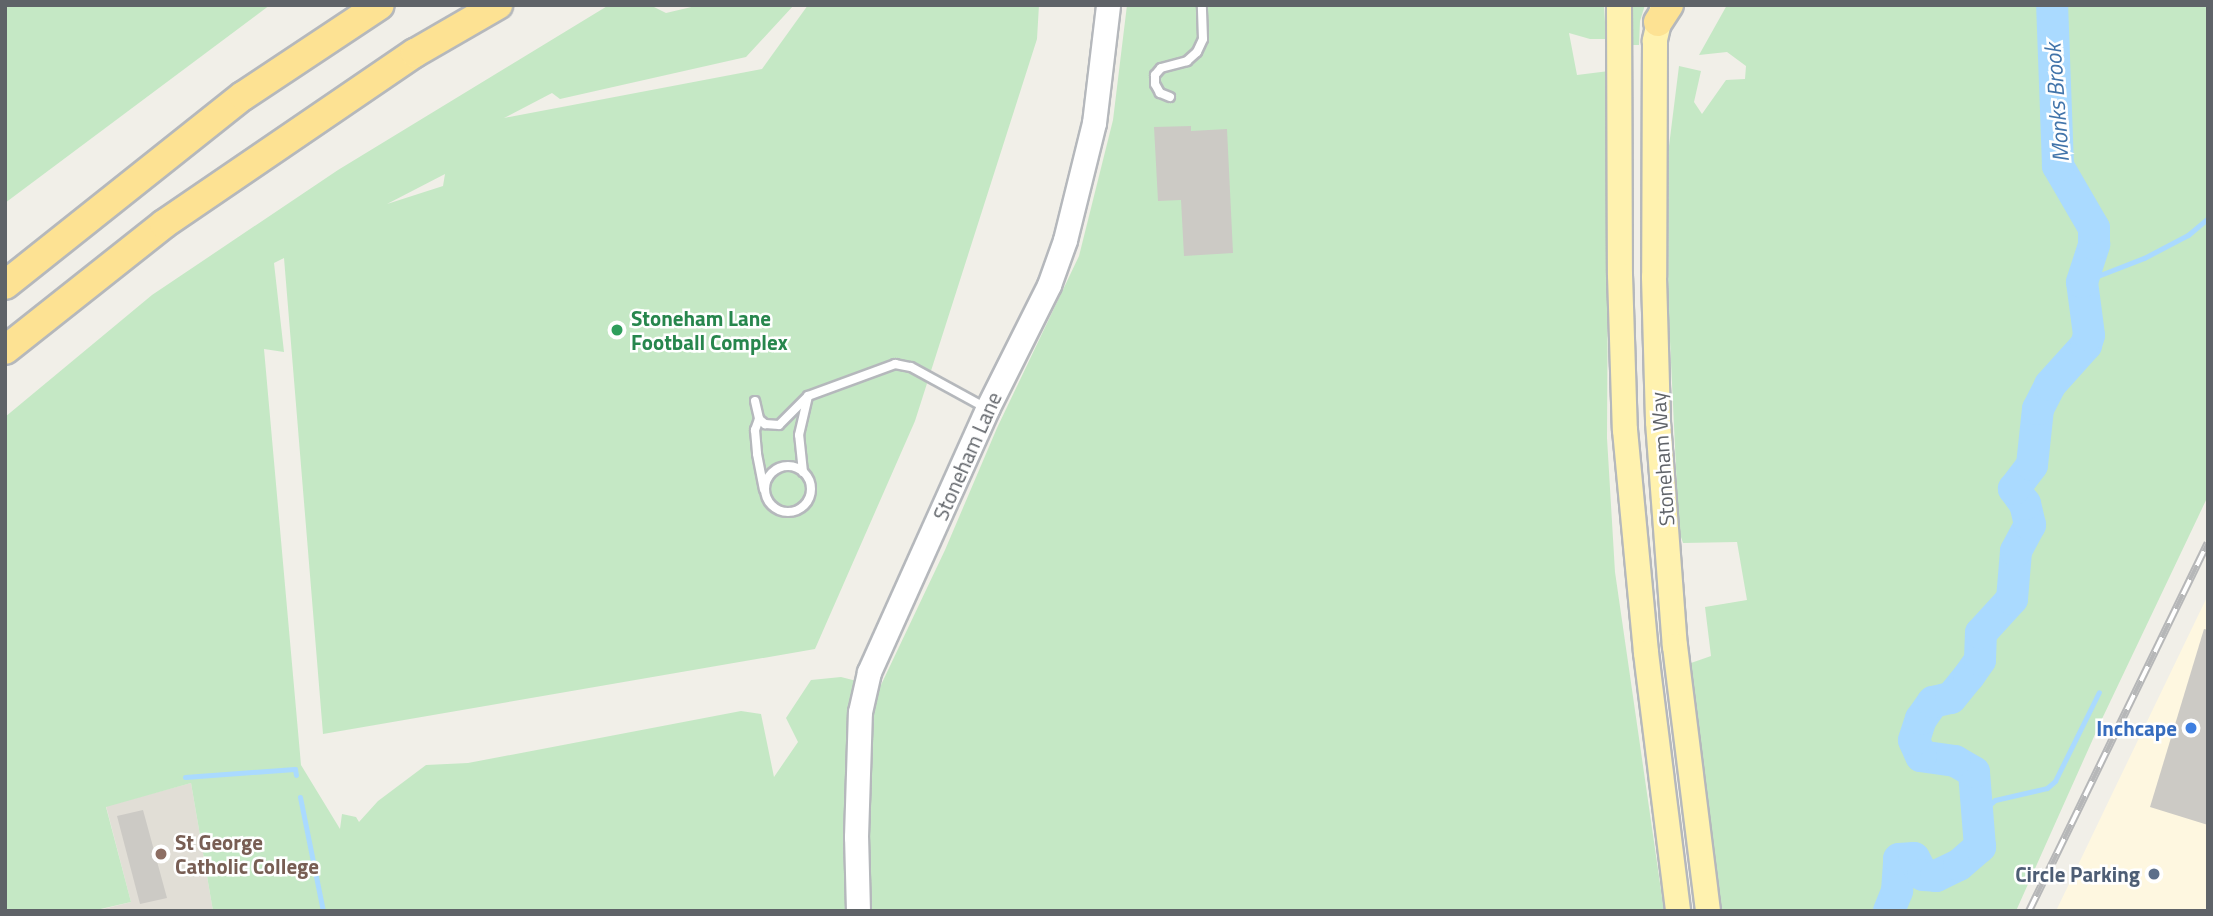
<!DOCTYPE html>
<html>
<head>
<meta charset="utf-8">
<style>
  body { margin:0 }
  #map { position:relative; width:2213px; height:916px; overflow:hidden; background:#f1efe8; font-family:"Titillium Web",sans-serif }
  div>[style] { position:absolute }
  .commercial>* { inset:0; background:#fef7e0 }
  .education>* { inset:0; background:#e1ded6 }
  .green>* { inset:0; background:#c5e8c5 }
  .stream>* { height:5px; margin:-2.5px; padding:0 2.5px; transform-origin:2.5px; border-radius:2.5px; background:#aadaff }
  .river>* { height:32px; margin:-16px; padding:0 16px; transform-origin:16px; border-radius:16px; background:#aadaff }
  .building>* { inset:0; background:#cccac5 }
  .roads { filter:drop-shadow(2px 0 #b5b8bc) drop-shadow(-2px 0 #b5b8bc) drop-shadow(0 2px #b5b8bc) drop-shadow(0 -2px #b5b8bc) }
  .lane>* { height:8px; margin:-4px; padding:0 4px; transform-origin:4px; border-radius:4px; background:#fff }
  .lane>.ring { margin:-4px; padding:0; box-sizing:content-box; background:none; border:8px solid #fff; border-radius:50% }
  .secondary>* { height:23px; margin:-11.5px; padding:0 11.5px; transform-origin:11.5px; border-radius:11.5px; background:#fff }
  .primary>* { height:24px; margin:-12px; padding:0 12px; transform-origin:12px; border-radius:12px; background:#fff2af }
  .highway>* { height:28px; margin:-14px; padding:0 14px; transform-origin:14px; border-radius:14px; background:#fde293 }
  .rail>* { height:8px; margin-top:-4px; transform-origin:0; background:repeating-linear-gradient(90deg,#fff 0 16px,#b6b7b8 0 32px); box-sizing:border-box; border-block:2px solid #b6b7b8 }
  .dots>* { width:19px; height:19px; translate:-50% -50%; box-sizing:border-box; border:4px solid #fff; border-radius:50% }
  span { translate:-50% -50%; white-space:nowrap; text-align:center; line-height:1.15; -webkit-text-stroke:5px #fff; paint-order:stroke }
  .leisure-label { font-size:21px; color:#27864d; font-weight:700 }
  .left { translate:0 -50%; text-align:left }
  .street-label { font-size:21px; color:#5f6368 }
  .shop-label { font-size:21px; color:#366cbe; font-weight:700 }
  .right { translate:-100% -50%; text-align:right }
  .education-label { font-size:21px; color:#785e54; font-weight:700 }
  .service-label { font-size:21px; color:#4e5e75; font-weight:700 }
  .water-label { font-size:23px; color:#4174aa; font-style:italic }
  .frame { position:absolute; inset:0; border:7px solid #5f6368; pointer-events:none }
</style>
</head>
<body>
<div id="map">
  <div class="commercial">
    <i style="clip-path:polygon(2208px 595px,2208px 911px,2056px 911px,2113px 792px)"></i>
  </div>
  <div class="education">
    <i style="clip-path:polygon(191px 783px,213px 911px,95px 911px,131px 902px,106px 806px)"></i>
  </div>
  <div class="green">
    <i style="clip-path:polygon(5px 5px,270px 5px,5px 203px)"></i>
    <i style="clip-path:polygon(evenodd,609px 5px,650px 5px,666px 13px,700px 5px,794px 5px,746px 57px,560px 99px,552px 93px,504px 118px,762px 69px,808px 5px,1039px 5px,1037px 39px,915px 421px,815px 649px,323px 734px,284px 258px,274px 263px,284px 352px,264px 349px,301px 765px,340px 829px,342px 814px,356px 817px,359px 822px,378px 801px,426px 765px,468px 763px,741px 711px,761px 714px,774px 777px,798px 742px,786px 718px,811px 680px,841px 677px,880px 687px,945px 550px,997px 428px,1079px 256px,1113px 120px,1127px 5px,1604px 5px,1606px 39px,1590px 39px,1569px 33px,1577px 75px,1609px 71px,1607px 438px,1615px 572px,1664px 911px,213px 911px,191px 783px,106px 807px,131px 902px,92px 911px,5px 911px,5px 417px,152px 295px,338px 170px,609px 5px,445px 174px,443px 186px,387px 204px,445px 174px)"></i>
    <i style="clip-path:polygon(1632px 5px,1645px 5px,1640px 21px,1639px 45px,1632px 45px)"></i>
    <i style="clip-path:polygon(1727px 5px,2208px 5px,2208px 496px,2101px 721px,2016px 911px,1720px 911px,1691px 663px,1711px 656px,1705px 607px,1747px 600px,1737px 542px,1683px 543px,1679px 531px,1668px 299px,1669px 146px,1679px 66px,1701px 71px,1694px 102px,1702px 114px,1726px 80px,1745px 79px,1746px 66px,1727px 52px,1699px 55px)"></i>
  </div>
  <div class="stream">
    <i style="left:2082px;top:282px;width:66px;rotate:-21.2deg"></i>
    <i style="left:2144px;top:258px;width:50px;rotate:-27.6deg"></i>
    <i style="left:2188px;top:235px;width:26px;rotate:-40deg"></i>
    <i style="left:185px;top:777px;width:110px;rotate:-4.2deg"></i>
    <i style="left:295px;top:769px;width:6px;rotate:81deg"></i>
    <i style="left:300px;top:797px;width:116px;rotate:78.6deg"></i>
    <i style="left:1979px;top:814px;width:21px;rotate:-41deg"></i>
    <i style="left:1995px;top:800px;width:53px;rotate:-13deg"></i>
    <i style="left:2047px;top:788px;width:11px;rotate:-41deg"></i>
    <i style="left:2055px;top:781px;width:99px;rotate:-63.7deg"></i>
  </div>
  <div class="river">
    <i style="left:1889px;top:911px;width:22px;rotate:-68deg"></i>
    <i style="left:1897px;top:891px;width:32px;rotate:-86deg"></i>
    <i style="left:1899px;top:859px;width:15px;rotate:-4deg"></i>
    <i style="left:1914px;top:858px;width:19px;rotate:62deg"></i>
    <i style="left:1923px;top:875px;width:13px;rotate:4deg"></i>
    <i style="left:1936px;top:876px;width:25px;rotate:-26deg"></i>
    <i style="left:1959px;top:865px;width:28px;rotate:-41deg"></i>
    <i style="left:1980px;top:847px;width:75px;rotate:-94.6deg"></i>
    <i style="left:1974px;top:772px;width:22px;rotate:-150deg"></i>
    <i style="left:1955px;top:761px;width:34px;rotate:-172deg"></i>
    <i style="left:1921px;top:756px;width:17px;rotate:-114deg"></i>
    <i style="left:1914px;top:740px;width:22px;rotate:-72deg"></i>
    <i style="left:1921px;top:719px;width:21px;rotate:-55deg"></i>
    <i style="left:1933px;top:702px;width:18px;rotate:-13deg"></i>
    <i style="left:1951px;top:698px;width:28px;rotate:-51deg"></i>
    <i style="left:1969px;top:676px;width:19px;rotate:-55deg"></i>
    <i style="left:1980px;top:660px;width:27px;rotate:-88deg"></i>
    <i style="left:1981px;top:633px;width:46px;rotate:-47.6deg"></i>
    <i style="left:2012px;top:599px;width:48px;rotate:-85.2deg"></i>
    <i style="left:2016px;top:551px;width:30px;rotate:-62deg"></i>
    <i style="left:2030px;top:525px;width:22px;rotate:-103deg"></i>
    <i style="left:2025px;top:504px;width:19px;rotate:-126deg"></i>
    <i style="left:2014px;top:489px;width:30px;rotate:-53deg"></i>
    <i style="left:2032px;top:465px;width:56px;rotate:-83.9deg"></i>
    <i style="left:2038px;top:409px;width:27px;rotate:-63deg"></i>
    <i style="left:2050px;top:385px;width:54px;rotate:-48deg"></i>
    <i style="left:2086px;top:345px;width:10px;rotate:-73deg"></i>
    <i style="left:2089px;top:335px;width:53px;rotate:-97.5deg"></i>
    <i style="left:2082px;top:282px;width:40px;rotate:-72deg"></i>
    <i style="left:2094px;top:244px;width:16px;rotate:-90deg"></i>
    <i style="left:2094px;top:228px;width:72px;rotate:-120.1deg"></i>
    <i style="left:2058px;top:166px;width:161px;rotate:-92.1deg"></i>
  </div>
  <div class="building">
    <i style="clip-path:polygon(1191px 126px,1191px 131px,1227px 129px,1233px 253px,1184px 256px,1181px 200px,1158px 201px,1154px 127px)"></i>
    <i style="clip-path:polygon(2204px 629px,2208px 630px,2208px 825px,2150px 807px)"></i>
    <i style="clip-path:polygon(143px 810px,167px 898px,140px 904px,117px 816px)"></i>
  </div>
  <div class="roads">
    <div class="lane">
      <i style="left:1170px;top:97px;width:11px;rotate:-158deg"></i>
      <i style="left:1160px;top:93px;width:10px;rotate:-119deg"></i>
      <i style="left:1155px;top:84px;width:9px;rotate:-90deg"></i>
      <i style="left:1155px;top:75px;width:9px;rotate:-49deg"></i>
      <i style="left:1161px;top:68px;width:27px;rotate:-15deg"></i>
      <i style="left:1187px;top:61px;width:13px;rotate:-42deg"></i>
      <i style="left:1197px;top:52px;width:14px;rotate:-65deg"></i>
      <i style="left:1203px;top:39px;width:34px;rotate:-92deg"></i>
      <i style="left:755px;top:401px;width:18px;rotate:77deg"></i>
      <i style="left:759px;top:419px;width:8px;rotate:40deg"></i>
      <i style="left:765px;top:424px;width:14px;rotate:4deg"></i>
      <i style="left:779px;top:425px;width:41px;rotate:-45deg"></i>
      <i style="left:808px;top:396px;width:93px;rotate:-20.2deg"></i>
      <i style="left:895px;top:364px;width:16px;rotate:11deg"></i>
      <i style="left:911px;top:367px;width:85px;rotate:28.7deg"></i>
      <i style="left:759px;top:419px;width:12px;rotate:110deg"></i>
      <i style="left:755px;top:430px;width:24px;rotate:85deg"></i>
      <i style="left:757px;top:454px;width:36px;rotate:79deg"></i>
      <i class="ring" style="left:765px;top:466px;width:38px;height:38px"></i>
      <i style="left:803px;top:472px;width:37px;rotate:-96deg"></i>
      <i style="left:799px;top:435px;width:40px;rotate:-77deg"></i>
    </div>
    <div class="secondary">
      <i style="left:858px;top:911px;width:74px;rotate:-91.5deg"></i>
      <i style="left:856px;top:837px;width:125px;rotate:-88.2deg"></i>
      <i style="left:860px;top:712px;width:41px;rotate:-77.3deg"></i>
      <i style="left:869px;top:672px;width:288px;rotate:-65.8deg"></i>
      <i style="left:987px;top:409px;width:139px;rotate:-63.4deg"></i>
      <i style="left:1049px;top:285px;width:48px;rotate:-70.4deg"></i>
      <i style="left:1065px;top:240px;width:121px;rotate:-76.1deg"></i>
      <i style="left:1094px;top:123px;width:119px;rotate:-83.2deg"></i>
    </div>
    <div class="primary">
      <i style="left:1619px;top:5px;width:270px;rotate:89.8deg"></i>
      <i style="left:1620px;top:275px;width:155px;rotate:88.2deg"></i>
      <i style="left:1625px;top:430px;width:224px;rotate:84.6deg"></i>
      <i style="left:1646px;top:653px;width:260px;rotate:82.9deg"></i>
      <i style="left:1663px;top:5px;width:37px;rotate:103deg"></i>
      <i style="left:1655px;top:41px;width:236px;rotate:90.2deg"></i>
      <i style="left:1654px;top:277px;width:145px;rotate:88.4deg"></i>
      <i style="left:1658px;top:422px;width:225px;rotate:85.7deg"></i>
      <i style="left:1675px;top:646px;width:267px;rotate:82.9deg"></i>
    </div>
    <div class="highway">
      <i style="left:1658px;top:22px;width:20px;rotate:-57deg"></i>
      <i style="left:5px;top:285px;width:304px;rotate:-38.5deg"></i>
      <i style="left:243px;top:96px;width:164px;rotate:-33.6deg"></i>
      <i style="left:5px;top:350px;width:203px;rotate:-38.4deg"></i>
      <i style="left:164px;top:224px;width:304px;rotate:-34.3deg"></i>
      <i style="left:415px;top:53px;width:96px;rotate:-30deg"></i>
    </div>
  </div>
  <div class="rail">
    <i style="left:2029px;top:911px;width:409px;rotate:-64.1deg"></i>
  </div>
  <div class="dots">
    <i style="left:617px;top:330px;background:#2e9e5b"></i>
    <i style="left:2191px;top:728px;background:#3f7fe0"></i>
    <i style="left:161px;top:854px;background:#8d6e63"></i>
    <i style="left:2154px;top:874px;background:#5c6f8a"></i>
  </div>
  <div class="leisure-label">
    <span class="left" style="left:631px;top:330px">Stoneham Lane<br>Football Complex</span>
  </div>
  <div class="street-label">
    <span style="left:967px;top:456px;rotate:-66deg">Stoneham Lane</span>
    <span style="left:1662px;top:459px;rotate:-94deg">Stoneham Way</span>
  </div>
  <div class="shop-label">
    <span class="right" style="left:2177px;top:728px">Inchcape</span>
  </div>
  <div class="education-label">
    <span class="left" style="left:175px;top:854px">St George<br>Catholic College</span>
  </div>
  <div class="service-label">
    <span class="right" style="left:2140px;top:874px">Circle Parking</span>
  </div>
  <div class="water-label">
    <span style="left:2057px;top:103px;rotate:-94deg">Monks Brook</span>
  </div>
  <div class="frame"></div>
</div>
</body>
</html>
